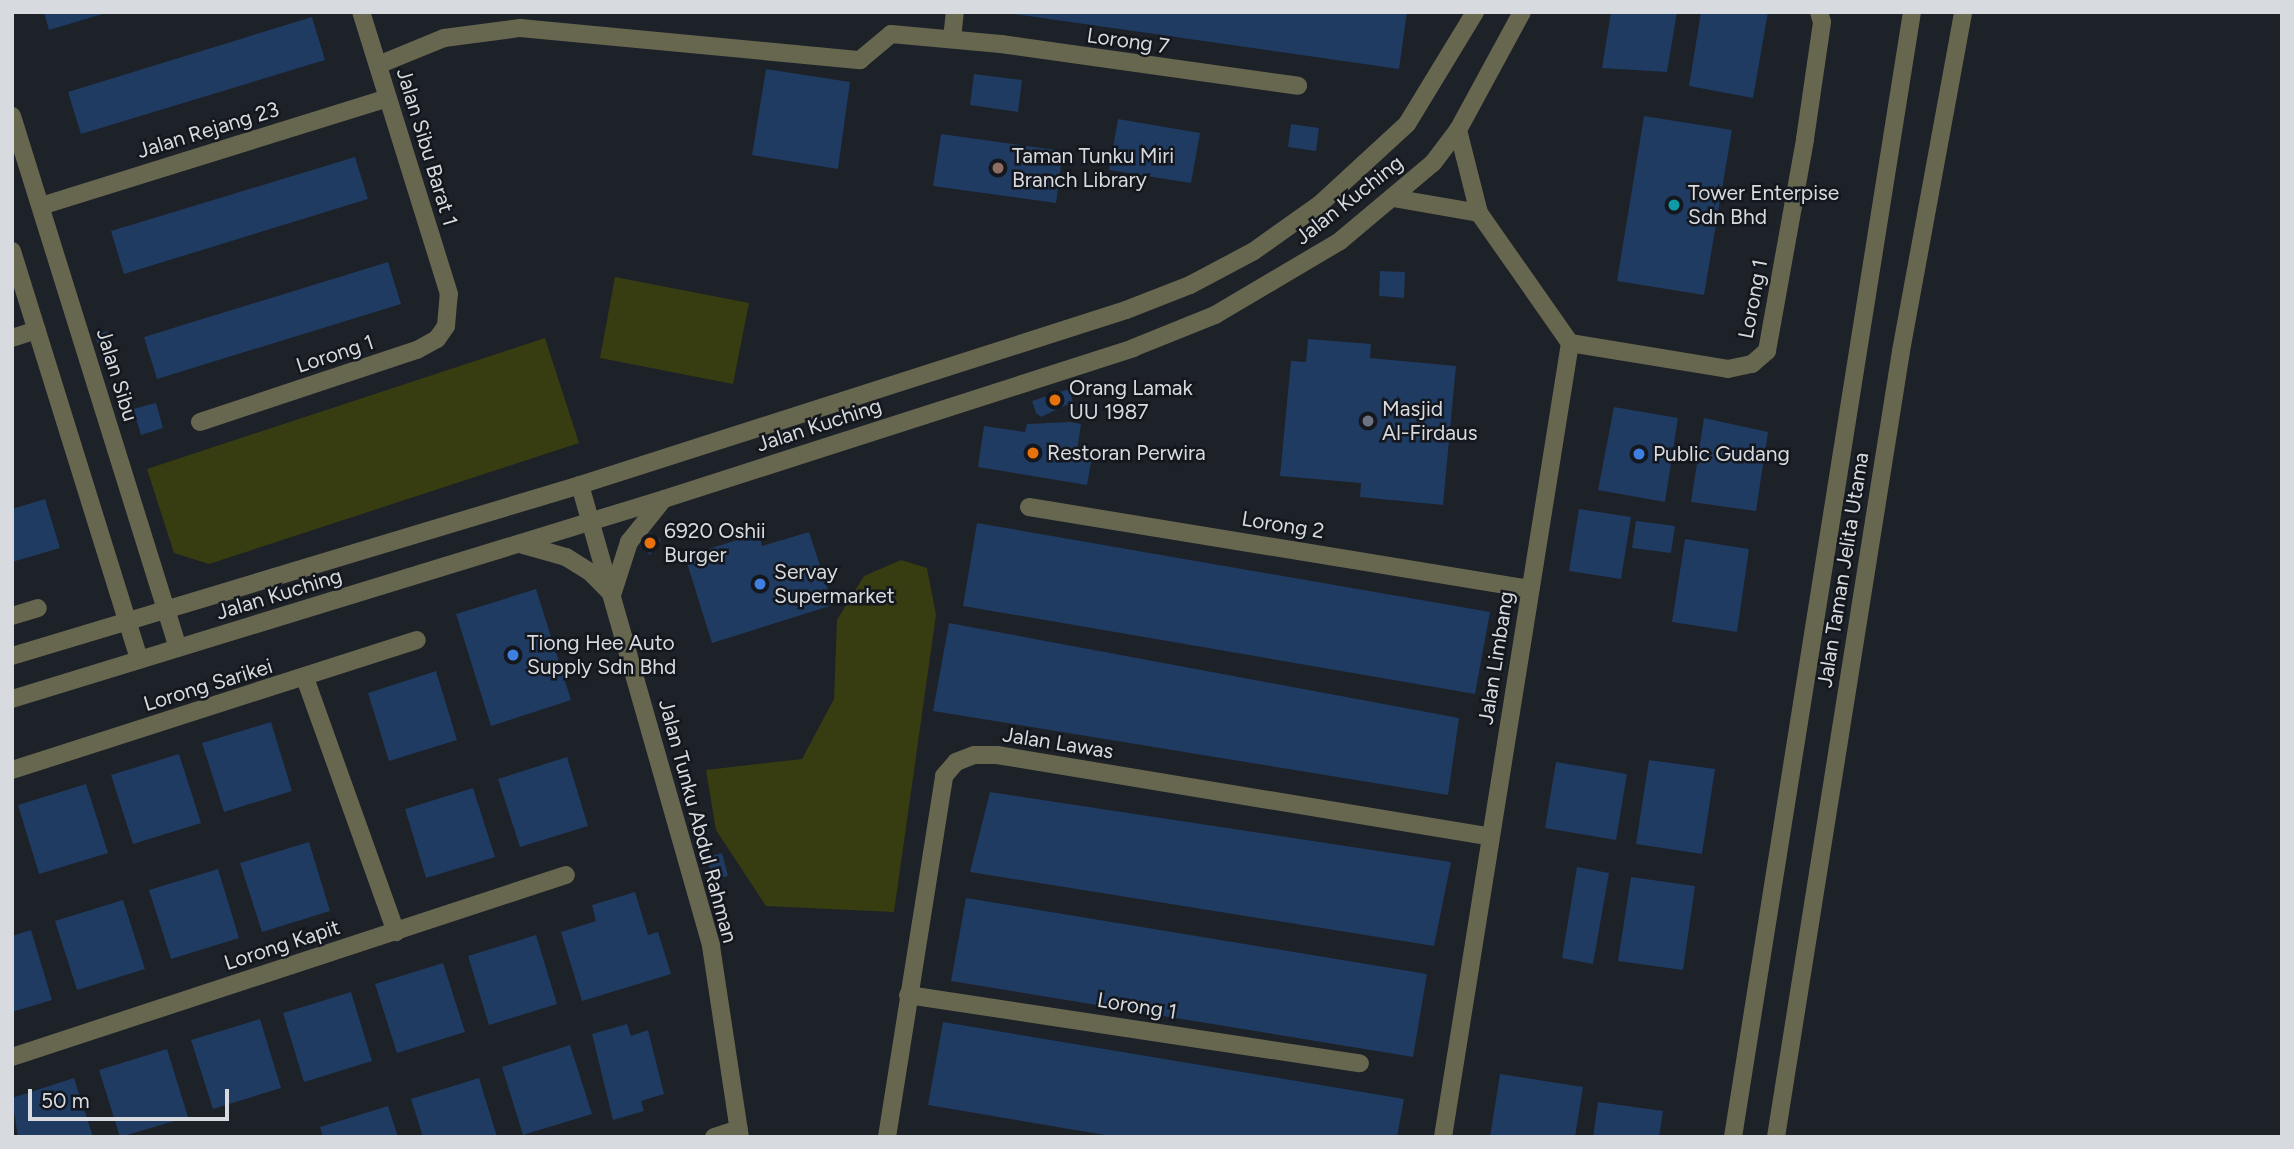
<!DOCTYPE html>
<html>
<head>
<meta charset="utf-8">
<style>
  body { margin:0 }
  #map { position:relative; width:2294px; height:1149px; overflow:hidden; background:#1d2128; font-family:Figtree,sans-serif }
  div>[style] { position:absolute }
  .green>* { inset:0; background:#373d11 }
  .building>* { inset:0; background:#1f3b61 }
  .minor>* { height:18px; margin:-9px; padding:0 9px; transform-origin:9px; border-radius:9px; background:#676750 }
  .dots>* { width:19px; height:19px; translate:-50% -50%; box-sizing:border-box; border:4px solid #14181e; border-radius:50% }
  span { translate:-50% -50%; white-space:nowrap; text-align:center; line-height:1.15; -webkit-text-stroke:5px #14181e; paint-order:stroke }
  .street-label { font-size:21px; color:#d7dade }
  .poi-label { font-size:21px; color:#d7dade }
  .left { translate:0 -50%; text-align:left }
  .frame { position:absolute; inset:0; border:14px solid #d7dade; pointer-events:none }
  .scale { position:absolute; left:28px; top:1089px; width:201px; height:32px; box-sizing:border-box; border:4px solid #d7dade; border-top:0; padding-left:9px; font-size:21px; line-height:24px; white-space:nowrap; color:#d7dade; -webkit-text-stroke:5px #14181e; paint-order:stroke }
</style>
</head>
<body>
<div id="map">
  <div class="green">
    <i style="clip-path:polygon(615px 277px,749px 303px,733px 384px,600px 358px)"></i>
    <i style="clip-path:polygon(545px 338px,579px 443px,209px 564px,174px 553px,147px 469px)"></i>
    <i style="clip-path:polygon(901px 560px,927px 568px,936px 615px,894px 912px,766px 906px,716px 830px,706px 770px,802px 759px,834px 699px,837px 620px,864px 576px)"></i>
  </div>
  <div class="building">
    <i style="clip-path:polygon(44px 12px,106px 12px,106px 13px,49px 30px)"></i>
    <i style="clip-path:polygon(1001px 12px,1407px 12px,1399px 69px)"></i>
    <i style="clip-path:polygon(1611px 12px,1677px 12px,1667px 72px,1602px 68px)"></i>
    <i style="clip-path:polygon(1701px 12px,1768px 12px,1753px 98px,1689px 86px)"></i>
    <i style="clip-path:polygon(312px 17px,325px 60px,81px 134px,68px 92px)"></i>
    <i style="clip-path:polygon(766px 69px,850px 82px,838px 169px,752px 155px)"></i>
    <i style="clip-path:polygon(974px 74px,1022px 80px,1018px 112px,970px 105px)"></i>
    <i style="clip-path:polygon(1644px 116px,1732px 130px,1704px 295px,1617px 281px)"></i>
    <i style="clip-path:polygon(1118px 119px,1200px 133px,1191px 183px,1109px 170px)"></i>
    <i style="clip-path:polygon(1291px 124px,1319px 128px,1316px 151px,1288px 147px)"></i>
    <i style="clip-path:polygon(941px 134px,1063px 151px,1056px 203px,933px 186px)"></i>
    <i style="clip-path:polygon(355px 157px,368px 199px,124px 274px,111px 231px)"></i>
    <i style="clip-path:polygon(388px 262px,401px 304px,157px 379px,144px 337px)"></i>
    <i style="clip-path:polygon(1380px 271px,1405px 272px,1404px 298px,1379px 296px)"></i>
    <i style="clip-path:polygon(108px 331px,118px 361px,104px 365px,95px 335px)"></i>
    <i style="clip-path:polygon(1308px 339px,1371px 344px,1370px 358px,1456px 366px,1443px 505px,1360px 497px,1361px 483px,1280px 476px,1291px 361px,1306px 362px)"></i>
    <i style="clip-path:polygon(1069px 389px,1073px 402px,1041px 417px,1036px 413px,1032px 401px)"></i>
    <i style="clip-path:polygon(156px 403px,163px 428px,141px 435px,133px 409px)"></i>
    <i style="clip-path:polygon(1614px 407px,1678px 418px,1665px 502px,1598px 490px)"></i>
    <i style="clip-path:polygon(1704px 418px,1768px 432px,1756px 511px,1691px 502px)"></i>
    <i style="clip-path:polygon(1070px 422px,1081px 424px,1077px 450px,1092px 457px,1087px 485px,978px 467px,984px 426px,1025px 432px,1027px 424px)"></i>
    <i style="clip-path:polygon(45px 499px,60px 548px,12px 562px,12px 509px)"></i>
    <i style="clip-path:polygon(1579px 509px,1631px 517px,1621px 579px,1569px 571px)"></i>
    <i style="clip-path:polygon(1636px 521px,1675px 526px,1671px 553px,1632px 548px)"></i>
    <i style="clip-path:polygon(977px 523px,1490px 612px,1475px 694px,963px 606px)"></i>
    <i style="clip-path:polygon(650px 532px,661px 540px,650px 555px,640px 546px)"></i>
    <i style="clip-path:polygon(809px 532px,833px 605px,712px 643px,687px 563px,690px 555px,759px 533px,762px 546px)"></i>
    <i style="clip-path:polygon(1685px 539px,1749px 549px,1737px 632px,1672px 622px)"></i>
    <i style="clip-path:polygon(536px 589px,571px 700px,491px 726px,456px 614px)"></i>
    <i style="clip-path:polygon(949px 623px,1459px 718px,1448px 795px,933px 711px)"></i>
    <i style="clip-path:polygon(436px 671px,457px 740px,389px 761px,368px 693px)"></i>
    <i style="clip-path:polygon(271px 722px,292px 791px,224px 812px,202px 743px)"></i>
    <i style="clip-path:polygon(179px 754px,201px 823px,133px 844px,111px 775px)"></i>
    <i style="clip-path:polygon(567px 757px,588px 826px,520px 847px,498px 779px)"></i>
    <i style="clip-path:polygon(1649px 760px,1715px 769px,1702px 854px,1636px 844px)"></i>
    <i style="clip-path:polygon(1556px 762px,1627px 774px,1616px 840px,1545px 828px)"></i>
    <i style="clip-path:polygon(86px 784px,108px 853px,39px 874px,18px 805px)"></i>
    <i style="clip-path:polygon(473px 788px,495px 857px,426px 878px,405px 809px)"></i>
    <i style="clip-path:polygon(990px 792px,1451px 862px,1434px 946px,970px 872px)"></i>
    <i style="clip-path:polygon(309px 842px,330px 911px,262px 932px,240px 863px)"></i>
    <i style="clip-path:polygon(722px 853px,728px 876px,712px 880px,707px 857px)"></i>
    <i style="clip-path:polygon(1577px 867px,1609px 873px,1593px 964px,1562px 958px)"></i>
    <i style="clip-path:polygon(218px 869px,239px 938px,171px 959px,149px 890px)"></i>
    <i style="clip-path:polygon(1631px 877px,1695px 886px,1683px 970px,1618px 961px)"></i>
    <i style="clip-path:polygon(635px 892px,648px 935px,658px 932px,671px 974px,582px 1001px,561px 932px,596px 921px,592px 905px)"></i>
    <i style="clip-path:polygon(966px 898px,1427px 974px,1413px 1057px,951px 981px)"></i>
    <i style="clip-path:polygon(123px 900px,145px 969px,77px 990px,55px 921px)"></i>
    <i style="clip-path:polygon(31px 930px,52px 1000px,12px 1012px,12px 936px)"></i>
    <i style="clip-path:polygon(536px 935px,557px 1004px,489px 1025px,468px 956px)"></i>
    <i style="clip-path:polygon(443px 963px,465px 1032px,397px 1053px,375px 984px)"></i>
    <i style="clip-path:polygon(351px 992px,372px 1061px,304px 1082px,283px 1013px)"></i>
    <i style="clip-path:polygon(260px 1019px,281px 1088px,213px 1109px,191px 1040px)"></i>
    <i style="clip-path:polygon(943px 1022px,1404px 1099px,1397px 1137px,1117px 1137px,928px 1105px)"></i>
    <i style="clip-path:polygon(627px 1024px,631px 1036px,648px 1030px,664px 1094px,641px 1101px,644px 1111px,613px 1120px,592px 1034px)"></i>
    <i style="clip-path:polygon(570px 1045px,592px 1114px,523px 1135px,502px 1067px)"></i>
    <i style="clip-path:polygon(167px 1049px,188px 1117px,120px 1137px,99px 1070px)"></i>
    <i style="clip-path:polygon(1500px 1074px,1583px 1087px,1575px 1137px,1490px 1137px)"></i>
    <i style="clip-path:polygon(74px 1078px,93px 1137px,18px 1137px,12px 1098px)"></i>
    <i style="clip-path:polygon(479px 1078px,497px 1137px,423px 1137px,411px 1099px)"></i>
    <i style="clip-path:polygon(1598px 1102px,1663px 1111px,1659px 1137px,1593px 1137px)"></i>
    <i style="clip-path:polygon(388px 1106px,398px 1137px,323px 1137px,320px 1127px)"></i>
  </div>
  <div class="minor">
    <i style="left:952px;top:39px;width:27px;rotate:-84deg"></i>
    <i style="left:378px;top:65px;width:71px;rotate:-22.2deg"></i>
    <i style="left:444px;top:38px;width:77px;rotate:-7.5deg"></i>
    <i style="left:520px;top:28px;width:342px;rotate:5.4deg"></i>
    <i style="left:860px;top:60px;width:40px;rotate:-40deg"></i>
    <i style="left:891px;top:34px;width:110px;rotate:5.2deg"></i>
    <i style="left:1001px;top:44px;width:300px;rotate:8deg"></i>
    <i style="left:12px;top:116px;width:557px;rotate:72.67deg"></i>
    <i style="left:1393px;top:198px;width:87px;rotate:9.9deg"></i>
    <i style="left:41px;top:206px;width:363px;rotate:-17.3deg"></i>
    <i style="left:12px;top:251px;width:428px;rotate:72.7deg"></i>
    <i style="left:12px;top:338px;width:26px;rotate:-18deg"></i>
    <i style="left:1570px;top:343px;width:160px;rotate:9.3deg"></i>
    <i style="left:1728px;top:369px;width:25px;rotate:-12deg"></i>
    <i style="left:1752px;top:364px;width:20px;rotate:-41deg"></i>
    <i style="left:1767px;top:351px;width:215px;rotate:-79.8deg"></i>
    <i style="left:1805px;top:139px;width:118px;rotate:-81.7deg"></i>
    <i style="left:1822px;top:22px;width:10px;rotate:-107deg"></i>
    <i style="left:200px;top:422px;width:229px;rotate:-18.4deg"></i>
    <i style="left:417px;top:350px;width:23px;rotate:-29deg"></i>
    <i style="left:437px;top:339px;width:16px;rotate:-55deg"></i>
    <i style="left:446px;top:326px;width:32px;rotate:-85deg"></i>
    <i style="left:449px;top:294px;width:295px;rotate:-107.3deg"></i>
    <i style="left:580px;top:485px;width:479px;rotate:74.1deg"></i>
    <i style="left:711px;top:946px;width:193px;rotate:81.4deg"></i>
    <i style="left:1029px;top:507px;width:508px;rotate:9.3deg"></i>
    <i style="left:520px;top:544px;width:48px;rotate:15.8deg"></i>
    <i style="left:566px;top:557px;width:28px;rotate:32deg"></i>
    <i style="left:590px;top:572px;width:28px;rotate:45deg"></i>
    <i style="left:612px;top:595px;width:56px;rotate:-72.2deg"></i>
    <i style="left:629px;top:542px;width:53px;rotate:-51.2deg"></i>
    <i style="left:12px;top:616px;width:27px;rotate:-17deg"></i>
    <i style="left:12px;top:656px;width:593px;rotate:-16.75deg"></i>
    <i style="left:580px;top:485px;width:573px;rotate:-17.77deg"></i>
    <i style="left:1126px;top:310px;width:69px;rotate:-21.3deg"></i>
    <i style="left:1190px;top:285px;width:72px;rotate:-28deg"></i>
    <i style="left:1254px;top:251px;width:81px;rotate:-35.5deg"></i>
    <i style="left:1320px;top:204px;width:118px;rotate:-42.6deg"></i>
    <i style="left:1407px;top:124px;width:131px;rotate:-58.7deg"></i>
    <i style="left:305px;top:678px;width:270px;rotate:70.3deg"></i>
    <i style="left:12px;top:699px;width:682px;rotate:-17.05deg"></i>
    <i style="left:664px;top:499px;width:493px;rotate:-17.8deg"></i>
    <i style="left:1133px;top:348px;width:88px;rotate:-21.9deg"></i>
    <i style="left:1215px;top:315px;width:145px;rotate:-30.6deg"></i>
    <i style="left:1340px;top:241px;width:121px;rotate:-40deg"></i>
    <i style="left:1433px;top:163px;width:41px;rotate:-52.9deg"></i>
    <i style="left:1458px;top:130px;width:134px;rotate:-61.5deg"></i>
    <i style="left:12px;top:770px;width:425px;rotate:-17.8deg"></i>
    <i style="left:908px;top:995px;width:457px;rotate:8.6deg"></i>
    <i style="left:12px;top:1057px;width:583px;rotate:-18.19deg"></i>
    <i style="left:714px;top:1137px;width:26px;rotate:-18deg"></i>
    <i style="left:887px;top:1137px;width:365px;rotate:-81deg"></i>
    <i style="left:944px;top:776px;width:18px;rotate:-49deg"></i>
    <i style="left:956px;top:762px;width:19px;rotate:-21deg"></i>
    <i style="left:974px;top:755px;width:23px"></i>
    <i style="left:997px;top:755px;width:500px;rotate:9.4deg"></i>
    <i style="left:1443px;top:1137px;width:804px;rotate:-80.91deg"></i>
    <i style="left:1570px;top:343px;width:159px;rotate:-125deg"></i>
    <i style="left:1479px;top:213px;width:86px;rotate:-104.2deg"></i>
    <i style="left:1733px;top:1137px;width:1139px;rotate:-80.96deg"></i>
    <i style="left:1776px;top:1137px;width:796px;rotate:-80.96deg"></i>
    <i style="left:1901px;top:351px;width:345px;rotate:-79.6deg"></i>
  </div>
  <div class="dots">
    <i style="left:998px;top:168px;background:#8d6e63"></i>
    <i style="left:1674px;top:205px;background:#0f9aa8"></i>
    <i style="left:1055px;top:400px;background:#e8710a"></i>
    <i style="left:1368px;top:421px;background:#6b7280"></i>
    <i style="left:1033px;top:453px;background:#e8710a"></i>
    <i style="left:1639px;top:454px;background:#3f7fe0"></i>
    <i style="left:650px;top:543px;background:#e8710a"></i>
    <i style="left:760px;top:584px;background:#3f7fe0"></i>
    <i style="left:513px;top:655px;background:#3f7fe0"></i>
  </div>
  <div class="street-label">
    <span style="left:1128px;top:41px;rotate:8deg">Lorong 7</span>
    <span style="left:208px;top:130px;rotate:-17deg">Jalan Rejang 23</span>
    <span style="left:427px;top:147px;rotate:73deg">Jalan Sibu Barat 1</span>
    <span style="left:1349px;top:200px;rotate:-38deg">Jalan Kuching</span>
    <span style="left:1753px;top:299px;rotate:-79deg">Lorong 1</span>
    <span style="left:335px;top:354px;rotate:-18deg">Lorong 1</span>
    <span style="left:117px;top:375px;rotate:73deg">Jalan Sibu</span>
    <span style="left:819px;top:425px;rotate:-18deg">Jalan Kuching</span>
    <span style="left:1283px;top:525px;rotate:9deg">Lorong 2</span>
    <span style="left:1843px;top:570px;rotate:-81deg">Jalan Taman Jelita Utama</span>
    <span style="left:279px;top:594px;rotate:-17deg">Jalan Kuching</span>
    <span style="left:1496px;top:658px;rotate:-81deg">Jalan Limbang</span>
    <span style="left:208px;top:685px;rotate:-17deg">Lorong Sarikei</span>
    <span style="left:1058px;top:743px;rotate:9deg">Jalan Lawas</span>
    <span style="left:698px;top:821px;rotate:75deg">Jalan Tunku Abdul Rahman</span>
    <span style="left:282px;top:945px;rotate:-18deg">Lorong Kapit</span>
    <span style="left:1137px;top:1006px;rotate:9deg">Lorong 1</span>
  </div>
  <div class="poi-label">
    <span class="left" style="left:1012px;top:168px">Taman Tunku Miri<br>Branch Library</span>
    <span class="left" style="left:1688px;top:205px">Tower Enterpise<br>Sdn Bhd</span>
    <span class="left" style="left:1069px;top:400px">Orang Lamak<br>UU 1987</span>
    <span class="left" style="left:1382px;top:421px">Masjid<br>Al-Firdaus</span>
    <span class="left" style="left:1047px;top:453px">Restoran Perwira</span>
    <span class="left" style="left:1653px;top:454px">Public Gudang</span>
    <span class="left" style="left:664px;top:543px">6920 Oshii<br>Burger</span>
    <span class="left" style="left:774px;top:584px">Servay<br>Supermarket</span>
    <span class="left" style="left:527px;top:655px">Tiong Hee Auto<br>Supply Sdn Bhd</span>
  </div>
  <div class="frame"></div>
  <div class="scale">50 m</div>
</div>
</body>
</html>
